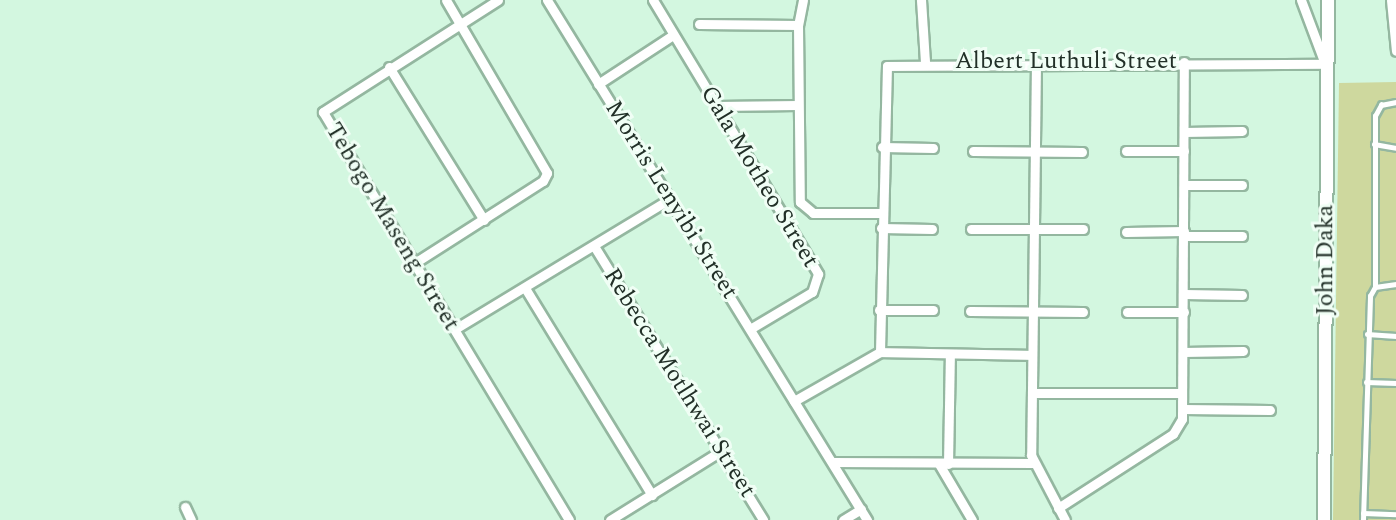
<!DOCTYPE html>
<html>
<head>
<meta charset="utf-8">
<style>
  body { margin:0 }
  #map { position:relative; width:1396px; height:520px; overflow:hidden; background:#d3f7e0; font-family:Spectral,serif }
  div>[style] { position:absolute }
  .green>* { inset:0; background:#ced89e }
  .roads { filter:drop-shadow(2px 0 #94b7a0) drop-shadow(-2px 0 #94b7a0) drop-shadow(0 2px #94b7a0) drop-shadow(0 -2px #94b7a0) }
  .lane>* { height:4.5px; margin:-2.25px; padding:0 2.25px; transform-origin:2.25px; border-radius:2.25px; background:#fff }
  .street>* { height:9px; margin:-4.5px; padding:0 4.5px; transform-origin:4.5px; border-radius:4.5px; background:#fff }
  .secondary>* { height:12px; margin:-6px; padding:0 6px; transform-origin:6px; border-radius:6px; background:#fff }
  span { translate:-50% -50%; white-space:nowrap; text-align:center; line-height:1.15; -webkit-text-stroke:6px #f0fef5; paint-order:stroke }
  .street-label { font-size:24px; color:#223028 }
</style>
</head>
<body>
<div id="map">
  <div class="green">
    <i style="clip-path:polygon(1396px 82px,1396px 520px,1333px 520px,1339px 83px)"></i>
  </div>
  <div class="roads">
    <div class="lane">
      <i style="left:1374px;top:144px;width:22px;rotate:10deg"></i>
      <i style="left:1375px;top:287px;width:171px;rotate:-90deg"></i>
      <i style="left:1375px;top:116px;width:13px;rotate:-61deg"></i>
      <i style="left:1381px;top:105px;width:15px;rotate:-11deg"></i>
      <i style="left:1367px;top:334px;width:29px;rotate:4deg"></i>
      <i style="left:1366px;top:382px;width:30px;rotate:2deg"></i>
      <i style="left:1363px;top:513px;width:33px;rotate:2deg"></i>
      <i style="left:1363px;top:520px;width:224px;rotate:-88.2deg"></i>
      <i style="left:1370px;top:296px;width:10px;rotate:-61deg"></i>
      <i style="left:1375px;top:287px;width:21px;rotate:-8deg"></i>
    </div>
    <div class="street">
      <i style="left:498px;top:0;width:208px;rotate:147.4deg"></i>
      <i style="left:323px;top:112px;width:476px;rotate:58.9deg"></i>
      <i style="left:547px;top:0;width:611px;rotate:58.39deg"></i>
      <i style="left:653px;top:0;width:320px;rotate:58.9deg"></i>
      <i style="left:818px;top:274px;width:19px;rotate:108deg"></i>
      <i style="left:812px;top:292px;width:72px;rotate:149.2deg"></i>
      <i style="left:803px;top:0;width:25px;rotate:101deg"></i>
      <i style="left:798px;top:25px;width:177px;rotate:89.4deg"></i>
      <i style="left:800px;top:202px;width:17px;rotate:40deg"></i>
      <i style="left:813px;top:213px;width:68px"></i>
      <i style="left:921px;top:0;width:62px;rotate:86.3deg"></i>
      <i style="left:1301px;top:0;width:68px;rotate:69.4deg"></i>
      <i style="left:1391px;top:0;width:51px;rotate:84.4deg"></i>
      <i style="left:699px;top:24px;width:99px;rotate:0.6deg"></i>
      <i style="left:1036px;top:62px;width:393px;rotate:90.7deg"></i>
      <i style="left:1031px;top:455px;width:73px;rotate:62.4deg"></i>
      <i style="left:389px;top:67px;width:180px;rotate:58.2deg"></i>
      <i style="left:598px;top:84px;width:90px;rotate:-33.2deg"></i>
      <i style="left:716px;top:106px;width:82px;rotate:-0.7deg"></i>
      <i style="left:1184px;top:132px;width:58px;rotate:-1deg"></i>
      <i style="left:882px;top:147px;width:51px;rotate:1.1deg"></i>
      <i style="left:973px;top:151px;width:109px;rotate:0.5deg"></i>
      <i style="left:1126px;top:151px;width:58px"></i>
      <i style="left:1185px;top:185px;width:57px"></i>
      <i style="left:881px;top:228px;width:51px;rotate:1.1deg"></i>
      <i style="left:971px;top:229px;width:112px"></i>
      <i style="left:1126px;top:232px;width:58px;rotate:-1deg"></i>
      <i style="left:1184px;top:236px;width:58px"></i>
      <i style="left:594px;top:246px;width:322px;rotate:58.3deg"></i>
      <i style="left:413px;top:264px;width:154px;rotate:-32.6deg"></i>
      <i style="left:543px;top:181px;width:9px;rotate:-63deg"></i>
      <i style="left:547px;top:173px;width:200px;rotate:-120.3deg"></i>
      <i style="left:525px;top:288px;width:243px;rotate:58.5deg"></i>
      <i style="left:1184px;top:294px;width:58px;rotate:1deg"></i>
      <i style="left:879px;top:310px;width:54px"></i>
      <i style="left:970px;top:311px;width:113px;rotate:0.5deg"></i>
      <i style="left:1127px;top:312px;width:57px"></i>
      <i style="left:455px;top:329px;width:251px;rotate:-31.2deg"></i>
      <i style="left:1183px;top:352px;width:60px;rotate:-1deg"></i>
      <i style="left:1032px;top:355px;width:152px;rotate:-178.9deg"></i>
      <i style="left:880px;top:352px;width:286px;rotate:-88.6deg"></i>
      <i style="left:887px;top:66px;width:441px;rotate:-0.3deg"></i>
      <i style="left:1032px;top:393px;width:150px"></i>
      <i style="left:794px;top:401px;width:99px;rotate:-29.7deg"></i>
      <i style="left:1183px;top:409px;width:87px;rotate:0.7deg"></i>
      <i style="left:832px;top:462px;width:201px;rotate:0.3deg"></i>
      <i style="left:939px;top:464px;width:65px;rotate:59.5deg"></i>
      <i style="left:948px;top:464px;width:110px;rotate:-89deg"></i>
      <i style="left:185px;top:507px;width:14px;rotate:65deg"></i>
      <i style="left:1058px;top:508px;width:137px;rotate:-32.8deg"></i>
      <i style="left:1173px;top:434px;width:17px;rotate:-59deg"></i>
      <i style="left:1182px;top:419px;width:357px;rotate:-89.7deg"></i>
      <i style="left:610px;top:520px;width:131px;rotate:-31.9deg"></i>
      <i style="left:843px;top:520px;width:21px;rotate:-31deg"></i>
    </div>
    <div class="secondary">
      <i style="left:1324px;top:520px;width:520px;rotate:-89.56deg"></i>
    </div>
  </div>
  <div class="street-label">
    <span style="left:1066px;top:62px">Albert Luthuli Street</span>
    <span style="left:759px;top:177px;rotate:59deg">Gala Motheo Street</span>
    <span style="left:671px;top:200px;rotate:58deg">Morris Lenyibi Street</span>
    <span style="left:392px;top:227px;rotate:59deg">Tebogo Maseng Street</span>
    <span style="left:1326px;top:260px;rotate:-90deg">John Daka</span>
    <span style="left:679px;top:383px;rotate:58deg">Rebecca Motlhwai Street</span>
  </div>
</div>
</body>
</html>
